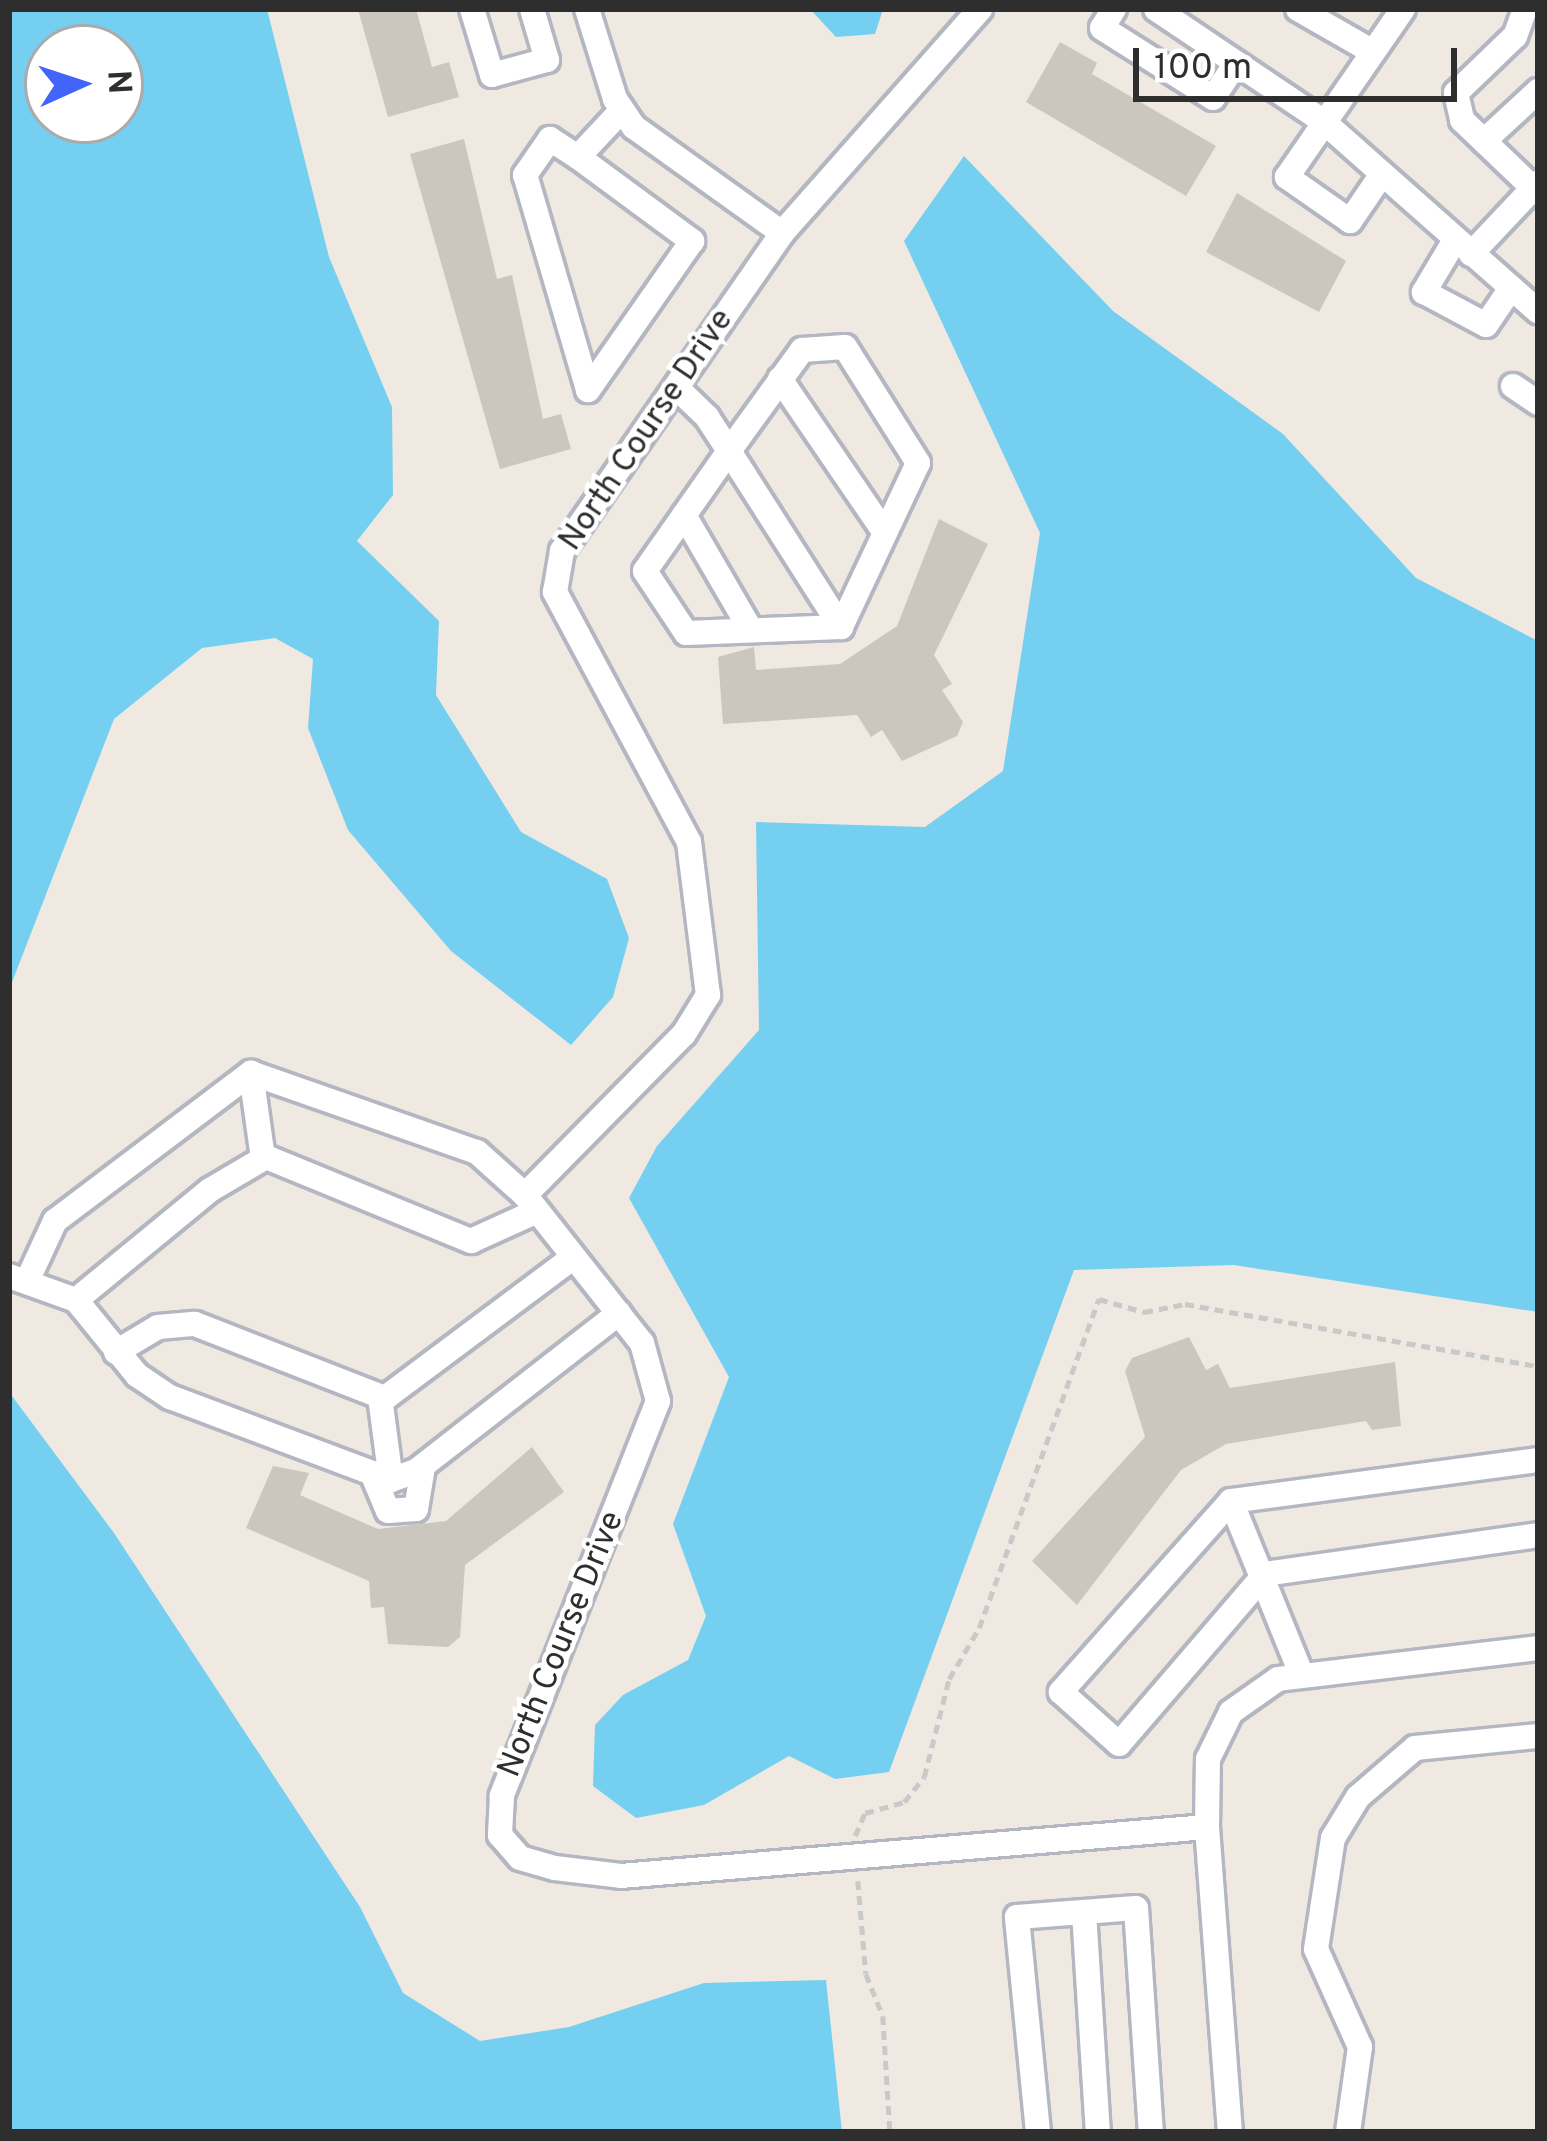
<!DOCTYPE html>
<html>
<head>
<meta charset="utf-8">
<style>
  body { margin:0 }
  #map { position:relative; width:1547px; height:2141px; overflow:hidden; background:#efe9e1; font-family:Overpass,sans-serif }
  div>[style] { position:absolute }
  .water>* { inset:0; background:#75cff0 }
  .building>* { inset:0; background:#cbc7bf }
  .path>* { height:4.5px; margin-top:-2.25px; transform-origin:0; background:repeating-linear-gradient(90deg,#c9c9c9 0 9px,transparent 0 15px) }
  .roads { filter:drop-shadow(3px 0 #b4b7c1) drop-shadow(-3px 0 #b4b7c1) drop-shadow(0 3px #b4b7c1) drop-shadow(0 -3px #b4b7c1) }
  .minor>* { height:24px; margin:-12px; padding:0 12px; transform-origin:12px; border-radius:12px; background:#fff }
  span { translate:-50% -50%; white-space:nowrap; text-align:center; line-height:1.15; -webkit-text-stroke:9px #fff; paint-order:stroke }
  .street-label { font-size:33px; color:#2e2e2e }
  .frame { position:absolute; inset:0; border:12px solid #2e2e2e; pointer-events:none }
  .north { position:absolute; left:24px; top:24px; width:120px; height:120px; box-sizing:border-box; background:#fff; border:3px solid #ababab; border-radius:50%; rotate:87deg; font-size:33px; font-weight:700; line-height:48px; text-align:center; color:#2e2e2e }
  .north::after { content:''; display:block; margin:auto; width:42px; height:54px; background:#4264fb; clip-path:polygon(50% 0,100% 100%,50% 72%,0 100%) }
  .scale { position:absolute; left:1133px; top:48px; width:324px; height:54px; box-sizing:border-box; border:6px solid #2e2e2e; border-top:0; padding-left:15px; font-size:36px; line-height:42px; white-space:nowrap; color:#2e2e2e; -webkit-text-stroke:9px #fff; paint-order:stroke }
</style>
</head>
<body>
<div id="map">
  <div class="water">
    <i style="clip-path:polygon(evenodd,9px 9px,267px 9px,329px 257px,392px 407px,393px 495px,357px 541px,439px 621px,436px 695px,521px 832px,607px 879px,629px 938px,613px 997px,571px 1045px,451px 951px,348px 830px,308px 728px,313px 659px,275px 638px,202px 648px,114px 719px,9px 990px,9px 9px,48px 48px,120px 48px,120px 120px,48px 120px,48px 48px)"></i>
    <i style="clip-path:polygon(810px 9px,883px 9px,875px 34px,836px 37px)"></i>
    <i style="clip-path:polygon(964px 156px,1113px 311px,1283px 434px,1416px 578px,1538px 641px,1538px 1312px,1234px 1265px,1074px 1270px,889px 1772px,835px 1779px,789px 1756px,704px 1805px,636px 1818px,593px 1786px,595px 1725px,623px 1695px,688px 1660px,706px 1616px,673px 1524px,729px 1377px,629px 1198px,657px 1146px,759px 1030px,756px 822px,925px 827px,1003px 771px,1040px 533px,904px 241px)"></i>
    <i style="clip-path:polygon(9px 1392px,114px 1533px,360px 1907px,403px 1993px,480px 2041px,569px 2027px,704px 1983px,826px 1980px,842px 2132px,9px 2132px)"></i>
  </div>
  <div class="building">
    <i style="clip-path:polygon(358px 9px,416px 9px,432px 67px,449px 62px,459px 97px,388px 117px)"></i>
    <i style="clip-path:polygon(1060px 42px,1097px 63px,1092px 74px,1216px 146px,1186px 196px,1026px 102px)"></i>
    <i style="clip-path:polygon(464px 139px,497px 279px,512px 275px,543px 419px,561px 414px,571px 449px,500px 469px,410px 154px)"></i>
    <i style="clip-path:polygon(1237px 193px,1346px 261px,1319px 312px,1206px 252px)"></i>
    <i style="clip-path:polygon(939px 519px,988px 544px,934px 655px,952px 684px,942px 690px,963px 722px,957px 736px,902px 761px,882px 730px,871px 737px,857px 715px,723px 724px,718px 657px,754px 647px,756px 670px,840px 664px,897px 626px)"></i>
    <i style="clip-path:polygon(1189px 1337px,1206px 1370px,1218px 1364px,1230px 1388px,1395px 1362px,1401px 1426px,1372px 1430px,1366px 1421px,1226px 1444px,1181px 1470px,1077px 1605px,1032px 1561px,1145px 1437px,1125px 1371px,1132px 1358px)"></i>
    <i style="clip-path:polygon(532px 1447px,564px 1492px,465px 1565px,460px 1637px,448px 1647px,388px 1644px,384px 1607px,371px 1608px,369px 1581px,246px 1528px,273px 1466px,309px 1473px,300px 1495px,378px 1529px,446px 1521px)"></i>
  </div>
  <div class="path">
    <i style="left:855px;top:1836px;width:25px;rotate:-67deg"></i>
    <i style="left:865px;top:1813px;width:41px;rotate:-15.8deg"></i>
    <i style="left:904px;top:1802px;width:32px;rotate:-51deg"></i>
    <i style="left:924px;top:1777px;width:101px;rotate:-75.7deg"></i>
    <i style="left:949px;top:1679px;width:59px;rotate:-59.5deg"></i>
    <i style="left:979px;top:1628px;width:350px;rotate:-70deg"></i>
    <i style="left:1099px;top:1299px;width:47px;rotate:16.1deg"></i>
    <i style="left:1144px;top:1312px;width:42px;rotate:-11deg"></i>
    <i style="left:1185px;top:1304px;width:358px;rotate:10deg"></i>
    <i style="left:858px;top:1881px;width:93px;rotate:85.1deg"></i>
    <i style="left:866px;top:1974px;width:45px;rotate:68deg"></i>
    <i style="left:883px;top:2016px;width:116px;rotate:86.5deg"></i>
  </div>
  <div class="roads">
    <div class="minor">
      <i style="left:472px;top:9px;width:69px;rotate:73.1deg"></i>
      <i style="left:492px;top:75px;width:57px;rotate:-15.3deg"></i>
      <i style="left:547px;top:60px;width:53px;rotate:-106.4deg"></i>
      <i style="left:587px;top:9px;width:94px;rotate:72.7deg"></i>
      <i style="left:615px;top:99px;width:34px;rotate:56deg"></i>
      <i style="left:634px;top:127px;width:182px;rotate:35.6deg"></i>
      <i style="left:1114px;top:9px;width:22px;rotate:122deg"></i>
      <i style="left:1102px;top:28px;width:131px;rotate:32.2deg"></i>
      <i style="left:1213px;top:98px;width:42px;rotate:-56.7deg"></i>
      <i style="left:1156px;top:9px;width:202px;rotate:33.9deg"></i>
      <i style="left:1324px;top:122px;width:286px;rotate:41.5deg"></i>
      <i style="left:1298px;top:9px;width:86px;rotate:29.8deg"></i>
      <i style="left:1525px;top:9px;width:29px;rotate:110deg"></i>
      <i style="left:1515px;top:36px;width:82px;rotate:136deg"></i>
      <i style="left:1456px;top:93px;width:28px;rotate:77deg"></i>
      <i style="left:1462px;top:120px;width:105px;rotate:43.8deg"></i>
      <i style="left:1484px;top:141px;width:74px;rotate:-42.8deg"></i>
      <i style="left:578px;top:157px;width:142px;rotate:36.4deg"></i>
      <i style="left:692px;top:241px;width:182px;rotate:124.9deg"></i>
      <i style="left:588px;top:390px;width:224px;rotate:-106.3deg"></i>
      <i style="left:525px;top:175px;width:44px;rotate:-55.2deg"></i>
      <i style="left:550px;top:139px;width:33px;rotate:33deg"></i>
      <i style="left:578px;top:157px;width:64px;rotate:-46.9deg"></i>
      <i style="left:1382px;top:174px;width:57px;rotate:124.2deg"></i>
      <i style="left:1350px;top:221px;width:77px;rotate:-145.1deg"></i>
      <i style="left:1287px;top:177px;width:204px;rotate:-55.4deg"></i>
      <i style="left:1455px;top:240px;width:61px;rotate:120.8deg"></i>
      <i style="left:1424px;top:292px;width:70px;rotate:28deg"></i>
      <i style="left:1486px;top:325px;width:45px;rotate:-56deg"></i>
      <i style="left:1471px;top:254px;width:98px;rotate:-46.7deg"></i>
      <i style="left:780px;top:379px;width:186px;rotate:55.7deg"></i>
      <i style="left:1513px;top:386px;width:30px;rotate:34deg"></i>
      <i style="left:677px;top:388px;width:42px;rotate:44deg"></i>
      <i style="left:707px;top:417px;width:40px;rotate:57.1deg"></i>
      <i style="left:729px;top:451px;width:209px;rotate:57.5deg"></i>
      <i style="left:841px;top:627px;width:155px;rotate:177.8deg"></i>
      <i style="left:686px;top:633px;width:74px;rotate:-123.5deg"></i>
      <i style="left:645px;top:571px;width:146px;rotate:-55deg"></i>
      <i style="left:729px;top:451px;width:125px;rotate:-54.1deg"></i>
      <i style="left:802px;top:350px;width:43px;rotate:-4deg"></i>
      <i style="left:845px;top:347px;width:137px;rotate:57.8deg"></i>
      <i style="left:918px;top:463px;width:181px;rotate:115.2deg"></i>
      <i style="left:684px;top:515px;width:133px;rotate:59.8deg"></i>
      <i style="left:251px;top:1073px;width:86px;rotate:82deg"></i>
      <i style="left:525px;top:1195px;width:226px;rotate:-45.4deg"></i>
      <i style="left:684px;top:1034px;width:46px;rotate:-58.4deg"></i>
      <i style="left:708px;top:995px;width:154px;rotate:-97.1deg"></i>
      <i style="left:689px;top:842px;width:284px;rotate:-118.2deg"></i>
      <i style="left:555px;top:592px;width:42px;rotate:-80.3deg"></i>
      <i style="left:562px;top:551px;width:387px;rotate:-55.3deg"></i>
      <i style="left:782px;top:233px;width:299px;rotate:-48.5deg"></i>
      <i style="left:9px;top:1276px;width:71px;rotate:19.7deg"></i>
      <i style="left:76px;top:1300px;width:97px;rotate:50.9deg"></i>
      <i style="left:137px;top:1375px;width:40px;rotate:34deg"></i>
      <i style="left:170px;top:1397px;width:236px;rotate:20.6deg"></i>
      <i style="left:391px;top:1480px;width:27px;rotate:-20deg"></i>
      <i style="left:416px;top:1471px;width:257px;rotate:-37.9deg"></i>
      <i style="left:29px;top:1277px;width:62px;rotate:-65.1deg"></i>
      <i style="left:55px;top:1221px;width:246px;rotate:-37.1deg"></i>
      <i style="left:251px;top:1073px;width:239px;rotate:19.3deg"></i>
      <i style="left:477px;top:1152px;width:64px;rotate:41.9deg"></i>
      <i style="left:525px;top:1195px;width:189px;rotate:51.7deg"></i>
      <i style="left:642px;top:1343px;width:60px;rotate:74.6deg"></i>
      <i style="left:658px;top:1401px;width:425px;rotate:111.6deg"></i>
      <i style="left:502px;top:1796px;width:39px;rotate:93deg"></i>
      <i style="left:500px;top:1835px;width:30px;rotate:49deg"></i>
      <i style="left:520px;top:1858px;width:36px;rotate:16deg"></i>
      <i style="left:555px;top:1868px;width:66px;rotate:6.9deg"></i>
      <i style="left:621px;top:1876px;width:588px;rotate:-4.78deg"></i>
      <i style="left:1207px;top:1827px;width:68px;rotate:-89.2deg"></i>
      <i style="left:1208px;top:1759px;width:52px;rotate:-63.9deg"></i>
      <i style="left:1231px;top:1712px;width:57px;rotate:-35.1deg"></i>
      <i style="left:1278px;top:1679px;width:262px;rotate:-6.8deg"></i>
      <i style="left:76px;top:1300px;width:173px;rotate:-39.4deg"></i>
      <i style="left:210px;top:1190px;width:65px;rotate:-30.5deg"></i>
      <i style="left:266px;top:1157px;width:222px;rotate:22.3deg"></i>
      <i style="left:471px;top:1241px;width:72px;rotate:-24.4deg"></i>
      <i style="left:116px;top:1352px;width:49px;rotate:-30.8deg"></i>
      <i style="left:158px;top:1327px;width:37px;rotate:-5deg"></i>
      <i style="left:195px;top:1324px;width:204px;rotate:21.3deg"></i>
      <i style="left:385px;top:1398px;width:232px;rotate:-36.8deg"></i>
      <i style="left:380px;top:1397px;width:84px;rotate:82.5deg"></i>
      <i style="left:372px;top:1473px;width:41px;rotate:67.2deg"></i>
      <i style="left:388px;top:1511px;width:28px;rotate:-4deg"></i>
      <i style="left:416px;top:1509px;width:43px;rotate:-80.5deg"></i>
      <i style="left:1231px;top:1501px;width:256px;rotate:131.7deg"></i>
      <i style="left:1061px;top:1692px;width:78px;rotate:41.9deg"></i>
      <i style="left:1119px;top:1744px;width:224px;rotate:-49.3deg"></i>
      <i style="left:1265px;top:1574px;width:276px;rotate:-8.1deg"></i>
      <i style="left:1300px;top:1671px;width:183px;rotate:-112.1deg"></i>
      <i style="left:1231px;top:1501px;width:310px;rotate:-7.6deg"></i>
      <i style="left:1207px;top:1827px;width:306px;rotate:85.7deg"></i>
      <i style="left:1084px;top:1912px;width:220px;rotate:86.4deg"></i>
      <i style="left:1038px;top:2132px;width:216px;rotate:-95.6deg"></i>
      <i style="left:1017px;top:1917px;width:119px;rotate:-4.3deg"></i>
      <i style="left:1136px;top:1908px;width:225px;rotate:86.2deg"></i>
      <i style="left:1348px;top:2132px;width:86px;rotate:-82deg"></i>
      <i style="left:1360px;top:2047px;width:107px;rotate:-114.2deg"></i>
      <i style="left:1316px;top:1949px;width:112px;rotate:-81.3deg"></i>
      <i style="left:1333px;top:1838px;width:48px;rotate:-58.6deg"></i>
      <i style="left:1358px;top:1797px;width:75px;rotate:-40.7deg"></i>
      <i style="left:1415px;top:1748px;width:124px;rotate:-5.6deg"></i>
    </div>
  </div>
  <div class="street-label">
    <span style="left:648px;top:431px;rotate:-56deg">North Course Drive</span>
    <span style="left:563px;top:1645px;rotate:-68deg">North Course Drive</span>
  </div>
  <div class="frame"></div>
  <div class="north">N</div>
  <div class="scale">100 m</div>
</div>
</body>
</html>
